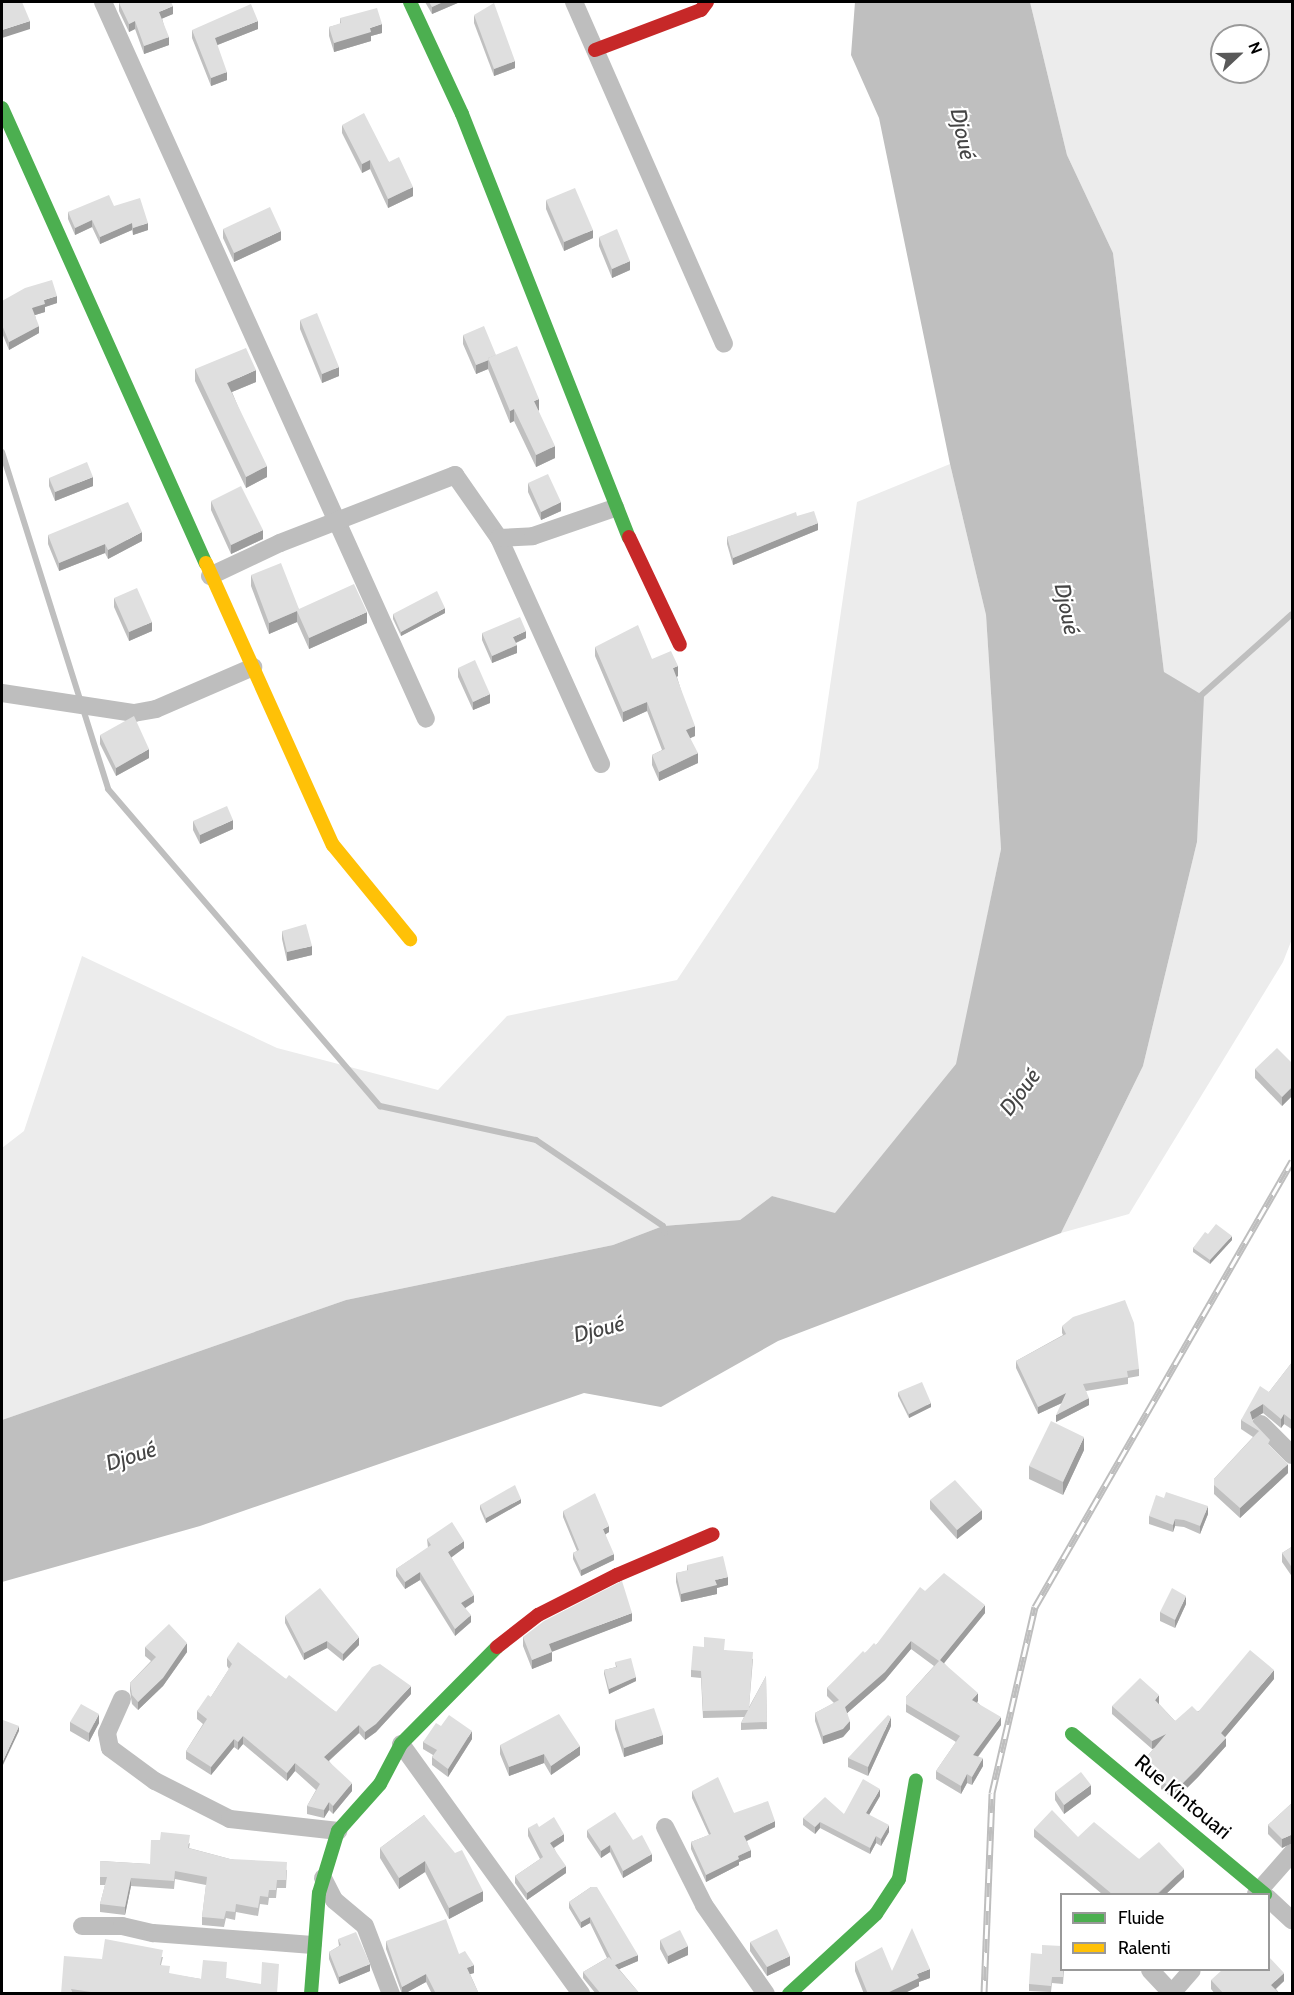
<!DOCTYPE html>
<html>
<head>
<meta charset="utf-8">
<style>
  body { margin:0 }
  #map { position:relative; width:1294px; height:1995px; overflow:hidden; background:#fff; font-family:Cabin,sans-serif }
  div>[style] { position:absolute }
  .green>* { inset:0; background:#ececec }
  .water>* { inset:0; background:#bfbfbf }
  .stream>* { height:6px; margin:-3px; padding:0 3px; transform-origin:3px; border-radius:3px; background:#bfbfbf }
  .street>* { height:18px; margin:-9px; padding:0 9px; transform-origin:9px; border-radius:9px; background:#bebebe }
  .fast>* { height:14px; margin:-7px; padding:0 7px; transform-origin:7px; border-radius:7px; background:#4caf50 }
  .slow>* { height:14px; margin:-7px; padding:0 7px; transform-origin:7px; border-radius:7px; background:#ffc107 }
  .jam>* { height:14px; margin:-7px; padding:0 7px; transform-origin:7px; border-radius:7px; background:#c62828 }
  .rail>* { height:7px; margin-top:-3.5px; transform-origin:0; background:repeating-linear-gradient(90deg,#fff 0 14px,#bebebe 0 28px); box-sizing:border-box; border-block:2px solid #bebebe }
  .wall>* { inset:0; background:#c0c0c0 }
  .shaded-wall>* { inset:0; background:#9c9c9c }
  .building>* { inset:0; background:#dfdfdf }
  span { translate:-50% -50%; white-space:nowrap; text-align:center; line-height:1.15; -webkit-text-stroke:4.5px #fff; paint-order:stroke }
  .street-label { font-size:21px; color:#000 }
  .water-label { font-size:22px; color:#444; font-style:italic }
  .frame { position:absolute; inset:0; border:3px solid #000; pointer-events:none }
  .legend { position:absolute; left:1060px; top:1893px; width:210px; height:78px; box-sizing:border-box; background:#fff; border:2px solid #999; margin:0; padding:8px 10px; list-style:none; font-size:18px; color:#000 }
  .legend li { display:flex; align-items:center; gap:12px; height:30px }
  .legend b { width:30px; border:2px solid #999 }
  .north { position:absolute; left:1210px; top:24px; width:60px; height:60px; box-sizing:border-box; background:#fff; border:2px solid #999; border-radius:50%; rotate:68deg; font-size:16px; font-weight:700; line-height:24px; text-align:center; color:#000 }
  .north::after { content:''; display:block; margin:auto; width:21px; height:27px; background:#595959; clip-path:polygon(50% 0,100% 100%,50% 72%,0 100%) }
</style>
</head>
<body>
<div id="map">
  <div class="green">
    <i style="clip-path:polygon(evenodd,1030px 2px,1292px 2px,1292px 939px,1283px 962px,1129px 1214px,1061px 1233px,1143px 1066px,1197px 842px,1164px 672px,1113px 253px,1067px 155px,1030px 2px,1222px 36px,1258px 36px,1258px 72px,1222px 72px,1222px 36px)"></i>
    <i style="clip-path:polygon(950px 464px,986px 615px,1001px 849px,957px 1064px,835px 1214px,772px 1196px,740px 1220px,663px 1226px,613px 1245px,346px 1300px,2px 1420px,2px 1148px,24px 1131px,82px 956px,277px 1048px,438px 1090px,507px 1016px,677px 980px,818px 768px,857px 502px)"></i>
  </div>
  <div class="water">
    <i style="clip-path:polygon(855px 2px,1030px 2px,1067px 155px,1113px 253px,1164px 672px,1204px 696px,1197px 842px,1143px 1066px,1061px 1233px,778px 1341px,661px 1407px,584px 1393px,200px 1526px,2px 1582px,2px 1420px,346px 1300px,613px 1245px,663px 1226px,740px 1220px,772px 1196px,835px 1213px,956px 1064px,1001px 849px,986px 615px,950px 464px,879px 118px,851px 55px)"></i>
  </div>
  <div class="stream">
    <i style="left:2px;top:452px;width:353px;rotate:72.5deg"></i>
    <i style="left:108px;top:789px;width:418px;rotate:49.4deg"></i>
    <i style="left:380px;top:1106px;width:160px;rotate:12.3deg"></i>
    <i style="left:536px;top:1140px;width:153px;rotate:34.1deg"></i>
    <i style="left:663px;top:1226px;width:7px;rotate:74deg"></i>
    <i style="left:1197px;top:699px;width:127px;rotate:-41.8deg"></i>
  </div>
  <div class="street">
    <i style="left:103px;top:2px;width:786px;rotate:65.75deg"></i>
    <i style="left:574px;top:2px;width:373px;rotate:66.3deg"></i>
    <i style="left:499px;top:538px;width:248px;rotate:65.7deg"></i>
    <i style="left:210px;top:576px;width:77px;rotate:-25.2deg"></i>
    <i style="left:280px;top:543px;width:188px;rotate:-21.2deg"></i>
    <i style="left:455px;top:475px;width:77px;rotate:55.1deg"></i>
    <i style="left:499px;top:538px;width:34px;rotate:-3deg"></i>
    <i style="left:533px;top:536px;width:87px;rotate:-18.9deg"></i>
    <i style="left:2px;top:693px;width:134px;rotate:8.6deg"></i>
    <i style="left:134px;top:713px;width:22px;rotate:-10deg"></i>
    <i style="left:156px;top:709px;width:106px;rotate:-23.4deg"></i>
    <i style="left:1261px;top:1424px;width:44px;rotate:45deg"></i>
    <i style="left:122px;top:1699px;width:37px;rotate:114deg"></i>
    <i style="left:107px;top:1733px;width:15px;rotate:79deg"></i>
    <i style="left:110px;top:1748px;width:56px;rotate:36.3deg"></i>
    <i style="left:155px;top:1781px;width:84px;rotate:26.9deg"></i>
    <i style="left:230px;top:1819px;width:109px;rotate:6.3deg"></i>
    <i style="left:401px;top:1744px;width:308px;rotate:54.2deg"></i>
    <i style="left:665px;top:1827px;width:87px;rotate:63.4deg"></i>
    <i style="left:704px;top:1905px;width:108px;rotate:55.1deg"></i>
    <i style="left:323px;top:1878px;width:25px;rotate:63deg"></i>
    <i style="left:334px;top:1900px;width:40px;rotate:40deg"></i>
    <i style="left:365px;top:1926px;width:73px;rotate:69.1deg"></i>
    <i style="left:1256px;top:1894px;width:55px;rotate:-48.7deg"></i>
    <i style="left:1268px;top:1898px;width:33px;rotate:43deg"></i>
    <i style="left:82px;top:1926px;width:40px"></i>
    <i style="left:122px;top:1926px;width:32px;rotate:13deg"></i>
    <i style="left:153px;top:1933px;width:160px;rotate:4.3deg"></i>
    <i style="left:1150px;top:1970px;width:33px;rotate:47deg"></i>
    <i style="left:1172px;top:1993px;width:30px;rotate:-49deg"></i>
  </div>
  <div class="fast">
    <i style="left:410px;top:2px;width:123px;rotate:65.1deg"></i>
    <i style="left:462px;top:114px;width:455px;rotate:68.5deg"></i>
    <i style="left:2px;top:108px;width:499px;rotate:65.9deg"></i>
    <i style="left:1072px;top:1734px;width:251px;rotate:39.7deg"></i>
    <i style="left:311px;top:1994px;width:101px;rotate:-85.5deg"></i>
    <i style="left:319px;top:1893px;width:65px;rotate:-73deg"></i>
    <i style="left:338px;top:1831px;width:63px;rotate:-48.2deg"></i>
    <i style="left:380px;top:1784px;width:45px;rotate:-62.3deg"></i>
    <i style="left:401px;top:1744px;width:136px;rotate:-45.3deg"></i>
    <i style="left:789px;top:1994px;width:118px;rotate:-42.6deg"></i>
    <i style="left:876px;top:1914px;width:42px;rotate:-56.7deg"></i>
    <i style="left:899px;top:1879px;width:100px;rotate:-80.3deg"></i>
  </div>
  <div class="slow">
    <i style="left:206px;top:563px;width:309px;rotate:65.8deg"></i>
    <i style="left:333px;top:845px;width:122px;rotate:50.7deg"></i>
  </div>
  <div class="jam">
    <i style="left:595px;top:50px;width:113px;rotate:-20.7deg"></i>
    <i style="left:701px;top:10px;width:10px;rotate:-53deg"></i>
    <i style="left:629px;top:537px;width:119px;rotate:64.7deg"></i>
    <i style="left:497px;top:1647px;width:52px;rotate:-38deg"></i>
    <i style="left:538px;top:1615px;width:89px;rotate:-26.9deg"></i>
    <i style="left:617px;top:1575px;width:104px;rotate:-23.1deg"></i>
  </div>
  <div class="rail">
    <i style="left:984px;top:1994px;width:201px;rotate:-87.7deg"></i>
    <i style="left:992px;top:1793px;width:191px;rotate:-77deg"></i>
    <i style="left:1035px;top:1607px;width:515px;rotate:-60.05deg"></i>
  </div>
  <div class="wall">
    <i style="clip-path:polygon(425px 2px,460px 2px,432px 14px)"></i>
    <i style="clip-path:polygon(119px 3px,173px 14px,162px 18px,169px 45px,144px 54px,135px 29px,129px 32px,119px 11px)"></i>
    <i style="clip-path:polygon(474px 15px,515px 68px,494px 76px,474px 23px)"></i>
    <i style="clip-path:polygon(340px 18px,382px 33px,371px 36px,371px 41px,334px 52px,329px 36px,329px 27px,340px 24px)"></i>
    <i style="clip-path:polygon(258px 29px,217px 45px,227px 80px,211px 86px,192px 38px,192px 30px)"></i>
    <i style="clip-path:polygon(342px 125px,389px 162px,413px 196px,388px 208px,370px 169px,362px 173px,342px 133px)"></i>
    <i style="clip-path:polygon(546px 200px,593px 238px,564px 251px,546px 209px)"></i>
    <i style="clip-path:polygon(114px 206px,148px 230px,133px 235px,132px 230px,100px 244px,92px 227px,75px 235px,68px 219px,68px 212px)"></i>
    <i style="clip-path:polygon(223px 229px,281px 240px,234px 262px,223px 238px)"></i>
    <i style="clip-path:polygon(599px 237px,630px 270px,612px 278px,599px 246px)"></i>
    <i style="clip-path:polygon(2px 301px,57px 303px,45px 307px,45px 312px,35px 315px,39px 333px,9px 350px,2px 333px)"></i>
    <i style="clip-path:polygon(300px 320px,339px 376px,322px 383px,300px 329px)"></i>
    <i style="clip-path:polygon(463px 335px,496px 355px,539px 410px,538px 411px,555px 458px,536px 467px,514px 421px,510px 423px,488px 369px,476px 374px,463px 344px)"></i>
    <i style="clip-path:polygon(195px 369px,256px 382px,232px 392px,267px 477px,246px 488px,195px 381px)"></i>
    <i style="clip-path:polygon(49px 478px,93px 486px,55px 501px,49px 486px)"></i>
    <i style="clip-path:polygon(528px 483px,561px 511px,541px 520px,528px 492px)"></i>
    <i style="clip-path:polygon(211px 501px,263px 539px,231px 554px,211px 510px)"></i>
    <i style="clip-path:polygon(797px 516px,818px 530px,733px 565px,727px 544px,727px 537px)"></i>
    <i style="clip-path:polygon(48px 535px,142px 541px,108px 559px,105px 553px,59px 571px,48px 544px)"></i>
    <i style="clip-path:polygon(251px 575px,299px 609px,367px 623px,309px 649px,297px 622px,269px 634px,251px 586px)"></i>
    <i style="clip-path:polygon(114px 598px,152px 631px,129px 641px,114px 607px)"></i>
    <i style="clip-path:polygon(445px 613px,401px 636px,393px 619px,393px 614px)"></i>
    <i style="clip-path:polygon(482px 633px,526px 638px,516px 643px,517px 653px,492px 663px,482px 640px)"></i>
    <i style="clip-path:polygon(595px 647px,652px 659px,678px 676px,677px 677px,695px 736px,690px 738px,698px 763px,659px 781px,652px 765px,652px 755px,662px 750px,647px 711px,623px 722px,595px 656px)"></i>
    <i style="clip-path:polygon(458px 668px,490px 703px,473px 710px,458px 677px)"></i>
    <i style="clip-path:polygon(100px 735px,149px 758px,116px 776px,100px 744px)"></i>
    <i style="clip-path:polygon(193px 821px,233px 829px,200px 844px,193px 830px)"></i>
    <i style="clip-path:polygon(282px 931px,312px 955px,287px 961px,282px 939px)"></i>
    <i style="clip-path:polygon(1293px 1064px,1293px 1095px,1282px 1106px,1255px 1078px,1255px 1069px)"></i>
    <i style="clip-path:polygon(1208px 1234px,1232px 1240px,1210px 1264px,1193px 1252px,1193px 1248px)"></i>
    <i style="clip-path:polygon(1062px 1326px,1139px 1369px,1139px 1376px,1128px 1378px,1128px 1384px,1086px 1391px,1089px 1405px,1056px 1422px,1062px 1403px,1038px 1414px,1016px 1368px,1016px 1361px,1063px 1335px,1062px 1333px)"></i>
    <i style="clip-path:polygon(1293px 1361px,1293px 1430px,1284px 1424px,1281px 1428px,1263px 1413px,1252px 1420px,1253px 1422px,1288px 1473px,1240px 1518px,1214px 1494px,1214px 1479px,1253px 1437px,1241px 1429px,1241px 1420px,1269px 1392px)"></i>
    <i style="clip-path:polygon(898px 1392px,931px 1407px,909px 1418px,898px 1396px)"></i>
    <i style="clip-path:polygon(1084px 1450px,1063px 1495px,1029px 1479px,1029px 1466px)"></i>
    <i style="clip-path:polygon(930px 1500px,982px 1519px,957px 1539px,930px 1509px)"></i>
    <i style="clip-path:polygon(521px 1503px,486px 1523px,480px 1509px,480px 1505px)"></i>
    <i style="clip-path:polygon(563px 1511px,609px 1532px,605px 1534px,614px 1560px,581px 1576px,573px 1559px,573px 1553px,577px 1551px,563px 1517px)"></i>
    <i style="clip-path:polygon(1208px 1514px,1200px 1534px,1184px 1527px,1175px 1526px,1173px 1532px,1149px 1524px,1149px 1516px)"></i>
    <i style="clip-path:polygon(427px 1539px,464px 1548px,451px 1557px,474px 1602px,465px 1608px,471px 1622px,455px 1636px,420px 1580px,405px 1589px,396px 1576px,396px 1569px,428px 1548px)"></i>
    <i style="clip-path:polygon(1293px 1546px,1293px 1578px,1282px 1562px,1282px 1553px)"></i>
    <i style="clip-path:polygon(687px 1565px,728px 1585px,717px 1588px,717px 1594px,681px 1602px,676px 1582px,676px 1573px,687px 1571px)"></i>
    <i style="clip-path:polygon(925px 1591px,985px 1613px,944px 1663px,978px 1701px,977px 1702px,1001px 1725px,978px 1757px,983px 1766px,972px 1785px,967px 1783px,961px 1794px,936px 1779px,936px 1771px,956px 1742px,906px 1712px,906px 1697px,934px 1666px,911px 1649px,885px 1680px,847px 1713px,850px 1729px,843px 1737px,823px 1744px,815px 1721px,815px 1713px,834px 1703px,827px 1696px,827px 1688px,865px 1653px,876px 1645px)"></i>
    <i style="clip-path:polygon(1186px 1604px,1175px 1628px,1160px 1621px,1160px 1612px)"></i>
    <i style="clip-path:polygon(285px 1616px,359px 1645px,343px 1661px,327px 1648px,304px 1660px,285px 1623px)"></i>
    <i style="clip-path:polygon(632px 1621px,552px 1651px,552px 1661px,532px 1669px,523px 1646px,523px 1637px)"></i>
    <i style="clip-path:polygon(145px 1647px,187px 1652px,163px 1686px,138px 1710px,132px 1704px,130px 1691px,130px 1683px,151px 1661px,145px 1656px)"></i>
    <i style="clip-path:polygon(704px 1647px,724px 1650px,753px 1659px,749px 1707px,766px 1676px,767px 1729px,741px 1730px,741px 1723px,744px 1717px,703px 1718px,701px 1678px,691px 1677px,691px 1670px)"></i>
    <i style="clip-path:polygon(227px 1658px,286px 1679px,336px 1712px,411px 1694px,376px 1732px,365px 1740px,359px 1733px,329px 1761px,352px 1791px,333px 1814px,329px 1810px,324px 1818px,307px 1814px,307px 1806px,316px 1790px,295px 1771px,287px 1781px,243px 1744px,238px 1750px,234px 1747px,211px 1775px,186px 1759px,186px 1751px,203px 1724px,197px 1719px,197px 1711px,211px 1697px,229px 1669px,227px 1666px)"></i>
    <i style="clip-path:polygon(615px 1662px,636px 1681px,609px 1694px,604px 1674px,604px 1670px,616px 1667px)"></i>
    <i style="clip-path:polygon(1274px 1679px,1225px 1737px,1226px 1746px,1198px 1777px,1175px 1800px,1161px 1789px,1161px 1784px,1145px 1768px,1145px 1759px,1154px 1748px,1152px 1749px,1112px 1714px,1112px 1706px,1159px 1704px,1175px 1721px)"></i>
    <i style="clip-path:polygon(615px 1720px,663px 1744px,624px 1757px,615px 1729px)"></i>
    <i style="clip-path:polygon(70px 1722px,99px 1723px,89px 1742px,70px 1731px)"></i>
    <i style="clip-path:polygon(441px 1726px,472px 1739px,448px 1777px,432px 1765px,432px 1757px,433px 1755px,423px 1749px,423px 1742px)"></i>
    <i style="clip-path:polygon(891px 1726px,868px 1776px,848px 1767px,848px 1758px)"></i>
    <i style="clip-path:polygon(500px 1745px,580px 1755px,551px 1775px,544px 1763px,509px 1776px,500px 1754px)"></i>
    <i style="clip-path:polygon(692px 1791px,734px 1813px,775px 1827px,747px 1841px,751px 1857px,739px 1862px,739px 1865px,706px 1882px,691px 1849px,691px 1842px,709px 1835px,692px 1798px)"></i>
    <i style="clip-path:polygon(1055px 1792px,1091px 1794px,1064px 1814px,1055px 1800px)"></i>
    <i style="clip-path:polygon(880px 1796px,869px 1815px,889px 1832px,881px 1846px,876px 1843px,870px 1854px,820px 1828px,815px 1834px,803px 1825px,803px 1818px,844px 1814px)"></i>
    <i style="clip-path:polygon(1293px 1802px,1282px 1848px,1268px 1834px,1268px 1825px)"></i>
    <i style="clip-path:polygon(424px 1815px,483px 1901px,449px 1919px,425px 1872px,399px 1889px,380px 1858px,380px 1848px)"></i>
    <i style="clip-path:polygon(539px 1827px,564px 1841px,554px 1848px,566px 1873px,527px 1900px,515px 1883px,515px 1876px,540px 1859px,528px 1836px,528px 1828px)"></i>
    <i style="clip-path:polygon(1034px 1829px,1139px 1859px,1184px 1877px,1166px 1894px,1102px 1894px,1034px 1837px)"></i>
    <i style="clip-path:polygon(587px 1830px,633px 1840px,652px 1861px,623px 1878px,610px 1852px,601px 1858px,587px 1837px)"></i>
    <i style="clip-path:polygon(190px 1843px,189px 1848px,230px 1859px,287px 1870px,286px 1888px,277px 1888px,276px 1898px,269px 1898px,268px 1905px,260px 1904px,258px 1916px,236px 1912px,235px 1920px,226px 1918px,224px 1927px,202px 1925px,202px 1917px,206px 1885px,175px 1879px,174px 1889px,131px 1886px,125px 1915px,100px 1912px,100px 1904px,105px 1885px,100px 1885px,100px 1861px,150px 1864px)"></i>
    <i style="clip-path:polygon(591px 1887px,638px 1961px,619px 1969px,640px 1994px,596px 1994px,583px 1978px,583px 1972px,607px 1958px,590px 1923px,581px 1928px,569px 1908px,569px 1902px)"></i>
    <i style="clip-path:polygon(338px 1939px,370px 1971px,339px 1984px,329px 1959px,329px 1952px,339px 1946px)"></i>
    <i style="clip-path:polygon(660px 1940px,688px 1955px,668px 1964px,660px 1949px)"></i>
    <i style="clip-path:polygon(386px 1941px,459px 1954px,474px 1973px,470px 1974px,479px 1994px,432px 1994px,426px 1982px,404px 1994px,402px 1994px,386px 1949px)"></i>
    <i style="clip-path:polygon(750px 1942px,790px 1965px,767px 1976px,750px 1951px)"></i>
    <i style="clip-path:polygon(163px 1957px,161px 1965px,170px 1974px,201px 1979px,226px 1978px,278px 1994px,61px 1994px,102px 1959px)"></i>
    <i style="clip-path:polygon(855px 1962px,892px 1971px,930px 1978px,919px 1982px,919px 1986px,903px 1994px,864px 1994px,855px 1971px)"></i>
    <i style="clip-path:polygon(1064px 1970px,1063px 1984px,1052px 1983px,1051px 1992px,1029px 1991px,1029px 1984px)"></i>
    <i style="clip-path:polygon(1211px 1980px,1284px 1981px,1276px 1989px,1280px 1994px,1215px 1994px,1211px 1989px)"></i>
  </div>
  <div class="shaded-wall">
    <i style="clip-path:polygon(443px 2px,460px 2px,432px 14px,432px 7px)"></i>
    <i style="clip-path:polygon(173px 6px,173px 14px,159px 20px,159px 12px)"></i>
    <i style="clip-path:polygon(30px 21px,30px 29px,2px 38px,2px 30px)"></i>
    <i style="clip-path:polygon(135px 21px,135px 29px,129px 32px,129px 24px)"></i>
    <i style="clip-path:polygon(258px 21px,258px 29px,215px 46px,215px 38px)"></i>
    <i style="clip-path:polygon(382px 24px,382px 33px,371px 36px,371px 41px,334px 52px,334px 43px,370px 28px)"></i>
    <i style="clip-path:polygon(169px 37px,169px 45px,144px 54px,144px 46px)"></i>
    <i style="clip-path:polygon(515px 61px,515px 68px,494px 76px,494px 69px)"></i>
    <i style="clip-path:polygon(227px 72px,227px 80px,211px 86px,211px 78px)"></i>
    <i style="clip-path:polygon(370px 160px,370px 169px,362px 173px,362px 164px)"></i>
    <i style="clip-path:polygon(413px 187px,413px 196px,388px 208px,388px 199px)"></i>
    <i style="clip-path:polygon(92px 220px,92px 227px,75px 235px,75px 228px)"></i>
    <i style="clip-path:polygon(132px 223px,132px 230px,100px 244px,100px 237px)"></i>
    <i style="clip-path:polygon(148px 223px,148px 230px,133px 235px,133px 228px)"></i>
    <i style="clip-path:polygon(593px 230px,593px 238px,564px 251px,564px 242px)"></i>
    <i style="clip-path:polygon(281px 231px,281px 240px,234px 262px,234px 253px)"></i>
    <i style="clip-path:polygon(630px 261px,630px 270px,612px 278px,612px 269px)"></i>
    <i style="clip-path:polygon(57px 296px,57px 303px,45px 307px,45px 312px,32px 316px,32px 308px,44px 300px)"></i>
    <i style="clip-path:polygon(39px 326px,39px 333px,9px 350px,9px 342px)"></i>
    <i style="clip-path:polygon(488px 360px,488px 369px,476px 374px,476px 365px)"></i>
    <i style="clip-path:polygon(339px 367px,339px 376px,322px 383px,322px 374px)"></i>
    <i style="clip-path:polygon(256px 370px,256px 382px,227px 394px,227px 383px)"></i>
    <i style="clip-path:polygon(539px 399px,539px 410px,534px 413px,534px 401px)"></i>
    <i style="clip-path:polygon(514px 409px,514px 421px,510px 423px,510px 411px)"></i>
    <i style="clip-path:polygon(555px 446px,555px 458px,536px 467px,536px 455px)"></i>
    <i style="clip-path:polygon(267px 466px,267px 477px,246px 488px,246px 477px)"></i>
    <i style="clip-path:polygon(93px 477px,93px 486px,55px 501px,55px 492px)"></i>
    <i style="clip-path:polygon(561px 502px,561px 511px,541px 520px,541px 512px)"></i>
    <i style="clip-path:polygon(818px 523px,818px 530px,733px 565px,733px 558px)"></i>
    <i style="clip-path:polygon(263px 530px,263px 539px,231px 554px,231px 545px)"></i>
    <i style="clip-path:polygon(142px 532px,142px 541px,108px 559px,108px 550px)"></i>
    <i style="clip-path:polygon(105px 544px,105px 553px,59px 571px,59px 563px)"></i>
    <i style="clip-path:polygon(445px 608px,445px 613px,401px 636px,401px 632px)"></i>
    <i style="clip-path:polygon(297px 611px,297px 622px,269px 634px,269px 623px)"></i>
    <i style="clip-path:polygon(367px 612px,367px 623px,309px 649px,309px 638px)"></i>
    <i style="clip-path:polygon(152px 622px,152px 631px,129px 641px,129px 632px)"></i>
    <i style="clip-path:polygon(526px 631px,526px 638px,513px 644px,513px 637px)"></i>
    <i style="clip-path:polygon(517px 645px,517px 653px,492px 663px,492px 656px)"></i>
    <i style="clip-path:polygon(678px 666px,678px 676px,673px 678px,673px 668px)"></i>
    <i style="clip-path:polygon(490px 694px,490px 703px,473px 710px,473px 702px)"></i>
    <i style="clip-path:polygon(647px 702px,647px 711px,623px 722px,623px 712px)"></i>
    <i style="clip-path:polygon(695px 726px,695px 736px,686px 740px,686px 730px)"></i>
    <i style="clip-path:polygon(149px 749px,149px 758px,116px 776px,116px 768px)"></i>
    <i style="clip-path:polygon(698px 753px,698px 763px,659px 781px,659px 772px)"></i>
    <i style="clip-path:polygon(233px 820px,233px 829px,200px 844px,200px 835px)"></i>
    <i style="clip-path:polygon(312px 946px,312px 955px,287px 961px,287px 952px)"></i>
    <i style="clip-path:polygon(1293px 1086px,1293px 1095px,1282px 1106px,1282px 1097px)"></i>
    <i style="clip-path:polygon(1232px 1236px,1232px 1240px,1210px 1264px,1210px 1260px)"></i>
    <i style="clip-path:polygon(1066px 1393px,1066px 1401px,1038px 1414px,1038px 1407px)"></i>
    <i style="clip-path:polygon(1089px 1398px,1089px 1405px,1056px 1422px,1056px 1415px)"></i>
    <i style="clip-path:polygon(931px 1403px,931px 1407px,909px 1418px,909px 1414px)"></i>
    <i style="clip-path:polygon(1263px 1404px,1263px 1413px,1250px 1421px,1250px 1412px)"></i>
    <i style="clip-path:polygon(1284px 1414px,1284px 1424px,1281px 1428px,1281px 1419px)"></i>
    <i style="clip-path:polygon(1084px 1437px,1084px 1450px,1063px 1495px,1063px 1482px)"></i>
    <i style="clip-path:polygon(1288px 1464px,1288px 1473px,1240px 1518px,1240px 1508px)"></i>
    <i style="clip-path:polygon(521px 1499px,521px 1503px,486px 1523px,486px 1518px)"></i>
    <i style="clip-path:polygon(1208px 1506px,1208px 1514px,1200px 1534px,1200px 1526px)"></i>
    <i style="clip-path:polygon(982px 1510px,982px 1519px,957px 1539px,957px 1530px)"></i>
    <i style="clip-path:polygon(1175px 1519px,1175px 1526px,1173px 1532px,1173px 1525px)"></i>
    <i style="clip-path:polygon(609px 1526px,609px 1532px,603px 1536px,603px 1529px)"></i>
    <i style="clip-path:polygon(464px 1541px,464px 1548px,448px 1560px,448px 1552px)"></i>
    <i style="clip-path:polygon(614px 1554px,614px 1560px,581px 1576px,581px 1570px)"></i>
    <i style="clip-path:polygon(420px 1572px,420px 1580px,405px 1589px,405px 1582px)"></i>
    <i style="clip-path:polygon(728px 1577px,728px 1585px,717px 1588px,717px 1594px,681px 1602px,681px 1594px,715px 1580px)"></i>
    <i style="clip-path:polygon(474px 1595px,474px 1602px,461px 1611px,461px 1603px)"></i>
    <i style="clip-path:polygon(1186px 1596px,1186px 1604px,1175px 1628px,1175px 1620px)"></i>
    <i style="clip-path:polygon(985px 1605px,985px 1613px,940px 1668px,940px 1660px)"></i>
    <i style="clip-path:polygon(632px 1613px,632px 1621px,549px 1653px,549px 1644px)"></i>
    <i style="clip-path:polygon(471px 1615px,471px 1622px,455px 1636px,455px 1629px)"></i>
    <i style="clip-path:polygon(359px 1637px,359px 1645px,343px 1661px,343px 1654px)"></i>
    <i style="clip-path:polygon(327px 1641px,327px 1648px,304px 1660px,304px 1653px)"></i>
    <i style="clip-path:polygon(911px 1641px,911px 1649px,885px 1680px,845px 1715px,845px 1707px)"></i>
    <i style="clip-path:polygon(187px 1643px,187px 1652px,163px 1686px,138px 1710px,138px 1702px)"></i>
    <i style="clip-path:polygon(552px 1652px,552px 1661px,532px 1669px,532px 1660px)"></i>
    <i style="clip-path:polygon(1274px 1670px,1274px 1679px,1221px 1742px,1221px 1733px)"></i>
    <i style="clip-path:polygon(636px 1677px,636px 1681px,609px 1694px,609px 1689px)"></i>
    <i style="clip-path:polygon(411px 1686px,411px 1694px,376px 1732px,365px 1740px,365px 1732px)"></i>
    <i style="clip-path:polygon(978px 1693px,978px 1701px,972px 1708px,972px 1700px)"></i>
    <i style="clip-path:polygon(1159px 1695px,1159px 1704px,1155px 1708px,1155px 1700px)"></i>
    <i style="clip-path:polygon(99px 1714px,99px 1723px,89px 1742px,89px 1733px)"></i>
    <i style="clip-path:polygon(891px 1717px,891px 1726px,868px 1776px,868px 1767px)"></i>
    <i style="clip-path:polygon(1001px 1717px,1001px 1725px,973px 1763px,973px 1755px)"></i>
    <i style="clip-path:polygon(850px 1721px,850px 1729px,843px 1737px,823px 1744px,823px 1736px)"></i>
    <i style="clip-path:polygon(359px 1725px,359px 1733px,324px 1765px,324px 1757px)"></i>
    <i style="clip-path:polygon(19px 1726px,19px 1731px,2px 1767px,2px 1763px)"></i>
    <i style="clip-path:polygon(472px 1731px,472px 1739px,448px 1777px,448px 1769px)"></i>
    <i style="clip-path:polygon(1166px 1734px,1166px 1743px,1152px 1749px,1152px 1741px)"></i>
    <i style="clip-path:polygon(663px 1735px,663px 1744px,624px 1757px,624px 1748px)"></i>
    <i style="clip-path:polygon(243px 1736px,243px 1744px,238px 1750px,238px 1742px)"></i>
    <i style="clip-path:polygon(1226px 1738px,1226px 1746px,1198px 1777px,1175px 1800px,1175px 1791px)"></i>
    <i style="clip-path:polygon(234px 1739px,234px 1747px,211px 1775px,211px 1767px)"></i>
    <i style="clip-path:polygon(580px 1746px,580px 1755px,551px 1775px,551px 1766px)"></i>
    <i style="clip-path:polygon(544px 1754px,544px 1763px,509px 1776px,509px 1767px)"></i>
    <i style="clip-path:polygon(983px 1758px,983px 1766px,972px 1785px,972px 1777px)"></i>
    <i style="clip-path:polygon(295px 1763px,295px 1771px,287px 1781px,287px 1773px)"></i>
    <i style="clip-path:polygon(967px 1774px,967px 1783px,961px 1794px,961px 1786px)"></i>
    <i style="clip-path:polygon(352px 1783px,352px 1791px,333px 1814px,333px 1806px)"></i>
    <i style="clip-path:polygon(1091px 1785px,1091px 1794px,1064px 1814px,1064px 1805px)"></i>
    <i style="clip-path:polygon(880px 1789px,880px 1796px,866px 1820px,866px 1813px)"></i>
    <i style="clip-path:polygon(329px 1802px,329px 1810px,324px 1818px,324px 1810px)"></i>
    <i style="clip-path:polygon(775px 1821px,775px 1827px,744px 1842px,744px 1836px)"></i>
    <i style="clip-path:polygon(820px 1822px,820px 1828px,815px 1834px,815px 1827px)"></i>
    <i style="clip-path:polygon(889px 1825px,889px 1832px,881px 1846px,881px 1839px)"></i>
    <i style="clip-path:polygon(564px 1834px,564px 1841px,550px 1850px,550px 1843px)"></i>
    <i style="clip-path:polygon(1293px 1834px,1293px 1843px,1282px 1848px,1282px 1839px)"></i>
    <i style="clip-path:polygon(876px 1836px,876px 1843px,870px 1854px,870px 1848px)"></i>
    <i style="clip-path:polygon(610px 1845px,610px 1852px,601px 1858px,601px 1851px)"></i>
    <i style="clip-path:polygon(751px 1850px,751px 1857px,739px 1862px,739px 1865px,706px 1882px,706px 1875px,738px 1856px)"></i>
    <i style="clip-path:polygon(652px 1854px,652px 1861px,623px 1878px,623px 1871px)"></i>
    <i style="clip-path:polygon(425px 1861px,425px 1872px,399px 1889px,399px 1878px)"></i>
    <i style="clip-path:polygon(566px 1866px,566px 1873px,527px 1900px,527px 1893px)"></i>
    <i style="clip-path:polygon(1184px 1869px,1184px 1877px,1166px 1894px,1158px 1894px)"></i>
    <i style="clip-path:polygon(131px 1878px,131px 1886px,125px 1915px,125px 1907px)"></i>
    <i style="clip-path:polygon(483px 1891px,483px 1901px,449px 1919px,449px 1908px)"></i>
    <i style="clip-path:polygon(590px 1917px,590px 1923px,581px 1928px,581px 1922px)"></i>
    <i style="clip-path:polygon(688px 1946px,688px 1955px,668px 1964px,668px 1956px)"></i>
    <i style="clip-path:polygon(638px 1955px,638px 1961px,615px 1971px,615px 1965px)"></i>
    <i style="clip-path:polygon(790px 1956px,790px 1965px,767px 1976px,767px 1967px)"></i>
    <i style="clip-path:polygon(370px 1964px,370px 1971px,339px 1984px,339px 1977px)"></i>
    <i style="clip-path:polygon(474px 1965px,474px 1973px,467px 1975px,467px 1968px)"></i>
    <i style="clip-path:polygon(930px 1969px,930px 1978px,919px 1982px,919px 1986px,903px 1994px,885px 1994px,917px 1974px)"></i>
    <i style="clip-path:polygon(1284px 1973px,1284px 1981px,1271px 1993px,1271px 1985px)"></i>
    <i style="clip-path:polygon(426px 1974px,426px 1982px,404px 1994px,402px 1994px,402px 1987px)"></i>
  </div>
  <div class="building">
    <i style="clip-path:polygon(2px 2px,22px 2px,30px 21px,2px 30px)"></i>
    <i style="clip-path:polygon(123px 2px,171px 2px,173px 6px,159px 12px,169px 37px,144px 46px,135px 21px,129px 24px,119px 3px)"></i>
    <i style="clip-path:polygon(429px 2px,443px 2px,432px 7px)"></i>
    <i style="clip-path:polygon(494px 3px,515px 61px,494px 69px,474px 15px)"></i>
    <i style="clip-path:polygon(251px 4px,258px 21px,215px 38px,227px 72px,211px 78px,192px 30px)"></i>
    <i style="clip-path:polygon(377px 8px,382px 24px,370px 28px,371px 32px,334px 43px,329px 27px,341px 23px,340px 18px)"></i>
    <i style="clip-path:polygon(364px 113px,389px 162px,399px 157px,413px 187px,388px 199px,370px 160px,362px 164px,342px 125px)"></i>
    <i style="clip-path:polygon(575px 188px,593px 230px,564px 242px,546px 200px)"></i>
    <i style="clip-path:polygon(109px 195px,114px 206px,140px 198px,148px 223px,133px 228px,132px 223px,100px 237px,92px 220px,75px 228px,68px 212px)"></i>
    <i style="clip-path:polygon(270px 207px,281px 231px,234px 253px,223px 229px)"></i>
    <i style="clip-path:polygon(617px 229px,630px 261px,612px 269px,599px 237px)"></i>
    <i style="clip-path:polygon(52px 280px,57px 296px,44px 300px,45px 304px,32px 308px,39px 326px,9px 342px,2px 325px,2px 301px,25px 288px)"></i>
    <i style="clip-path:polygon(317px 313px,339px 367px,322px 374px,300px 320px)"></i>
    <i style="clip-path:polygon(484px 326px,496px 355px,488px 358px,489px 360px,476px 365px,463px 335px)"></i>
    <i style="clip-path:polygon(517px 346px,539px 399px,534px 401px,555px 446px,536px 455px,514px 409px,510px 411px,488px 358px)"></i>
    <i style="clip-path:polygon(246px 348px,256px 370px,227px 383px,267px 466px,246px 477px,195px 369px)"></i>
    <i style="clip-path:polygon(87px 462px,93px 477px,55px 492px,49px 478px)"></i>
    <i style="clip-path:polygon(548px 474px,561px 502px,541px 512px,528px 483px)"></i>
    <i style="clip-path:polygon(241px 486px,263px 530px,231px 545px,211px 501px)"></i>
    <i style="clip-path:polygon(128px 502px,142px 532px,108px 550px,105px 544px,59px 563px,48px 535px)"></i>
    <i style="clip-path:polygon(814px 511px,818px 523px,733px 558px,727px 537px,796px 512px,797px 516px)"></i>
    <i style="clip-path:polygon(281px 563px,299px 609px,354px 584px,367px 612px,309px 638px,297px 611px,269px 623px,251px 575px)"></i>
    <i style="clip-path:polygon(137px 588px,152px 622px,129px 632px,114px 598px)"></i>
    <i style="clip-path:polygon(437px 591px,445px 608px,401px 632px,393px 614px)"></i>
    <i style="clip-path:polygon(520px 617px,526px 631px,513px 637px,517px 645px,492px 656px,482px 633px)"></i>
    <i style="clip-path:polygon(638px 625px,652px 659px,671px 651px,678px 666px,673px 668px,695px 726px,686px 730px,698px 753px,659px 772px,652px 755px,665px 749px,647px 702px,623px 712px,595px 647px)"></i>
    <i style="clip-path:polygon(475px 660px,490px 694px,473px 702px,458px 668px)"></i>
    <i style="clip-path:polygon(134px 716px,149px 749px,116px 768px,100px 735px)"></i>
    <i style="clip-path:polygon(227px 806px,233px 820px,200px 835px,193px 821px)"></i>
    <i style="clip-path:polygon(306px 924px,312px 946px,287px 952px,282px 931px)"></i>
    <i style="clip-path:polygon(1277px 1048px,1293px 1064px,1293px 1086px,1282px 1097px,1255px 1069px)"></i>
    <i style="clip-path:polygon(1216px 1224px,1232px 1236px,1210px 1260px,1193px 1248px,1205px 1232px,1208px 1234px)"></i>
    <i style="clip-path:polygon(1125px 1300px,1134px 1323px,1139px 1369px,1127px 1371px,1128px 1377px,1083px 1384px,1089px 1398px,1056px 1415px,1066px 1393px,1038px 1407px,1016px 1361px,1066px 1334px,1062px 1326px,1073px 1317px)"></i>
    <i style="clip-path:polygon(1293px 1361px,1293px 1421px,1284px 1414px,1281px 1419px,1263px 1404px,1250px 1412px,1253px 1422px,1270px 1440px,1268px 1444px,1288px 1464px,1240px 1508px,1214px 1485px,1214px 1479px,1259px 1431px,1241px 1420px,1260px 1386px,1269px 1392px)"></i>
    <i style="clip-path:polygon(922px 1382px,931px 1403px,909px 1414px,898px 1392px)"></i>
    <i style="clip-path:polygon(1051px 1421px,1084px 1437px,1063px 1482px,1029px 1466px)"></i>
    <i style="clip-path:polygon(955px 1480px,982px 1510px,957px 1530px,930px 1500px)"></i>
    <i style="clip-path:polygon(515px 1485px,521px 1499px,486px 1518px,480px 1505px)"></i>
    <i style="clip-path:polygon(1166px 1492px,1208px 1506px,1200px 1526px,1184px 1520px,1175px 1519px,1173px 1525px,1149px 1516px,1156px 1495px,1164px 1498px)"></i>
    <i style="clip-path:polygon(595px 1493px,609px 1526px,603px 1529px,614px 1554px,581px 1570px,573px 1553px,579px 1550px,563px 1511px)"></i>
    <i style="clip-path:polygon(452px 1522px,464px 1541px,448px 1552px,474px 1595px,461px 1603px,471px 1615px,455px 1629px,420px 1572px,405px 1582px,396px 1569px,431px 1545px,427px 1539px)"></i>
    <i style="clip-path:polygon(1293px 1546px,1293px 1569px,1282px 1553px)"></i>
    <i style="clip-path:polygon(723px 1556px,728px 1577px,715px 1580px,717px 1585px,681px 1594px,676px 1573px,688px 1570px,687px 1565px)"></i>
    <i style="clip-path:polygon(944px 1573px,985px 1605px,940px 1660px,978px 1693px,972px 1700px,1001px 1717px,973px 1755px,983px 1758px,972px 1777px,967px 1774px,961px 1786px,936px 1771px,960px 1736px,906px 1704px,906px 1697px,939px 1661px,911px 1641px,885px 1672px,845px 1707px,850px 1721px,843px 1729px,823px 1736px,815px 1713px,839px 1700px,827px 1688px,863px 1651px,865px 1653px,874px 1643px,876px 1645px,920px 1587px,925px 1591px)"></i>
    <i style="clip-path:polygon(622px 1581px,632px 1613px,549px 1644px,552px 1652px,532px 1660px,523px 1637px,544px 1621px)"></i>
    <i style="clip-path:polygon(320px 1588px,359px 1637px,343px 1654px,327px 1641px,304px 1653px,285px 1616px)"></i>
    <i style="clip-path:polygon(1172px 1588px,1186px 1596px,1175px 1620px,1160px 1612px)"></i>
    <i style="clip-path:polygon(169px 1624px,187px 1643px,163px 1678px,138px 1702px,132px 1695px,130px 1683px,156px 1657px,145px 1647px)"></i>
    <i style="clip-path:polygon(704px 1637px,725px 1639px,724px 1650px,753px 1652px,749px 1708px,766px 1676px,767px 1722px,741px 1723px,748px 1710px,703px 1711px,701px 1671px,691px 1670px,693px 1646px,704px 1647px)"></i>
    <i style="clip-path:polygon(238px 1642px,286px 1679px,289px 1675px,336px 1712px,372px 1667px,380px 1664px,411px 1686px,376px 1724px,365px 1732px,359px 1725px,324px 1757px,352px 1783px,333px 1806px,329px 1802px,324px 1810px,307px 1806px,320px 1784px,295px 1763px,287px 1773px,243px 1736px,238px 1742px,234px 1739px,211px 1767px,186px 1751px,207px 1719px,197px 1711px,208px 1695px,211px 1697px,232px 1664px,227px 1658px)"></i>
    <i style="clip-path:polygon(1250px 1650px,1274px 1670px,1221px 1733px,1226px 1738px,1198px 1768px,1175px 1791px,1161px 1780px,1164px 1778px,1145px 1759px,1166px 1734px,1152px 1741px,1112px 1706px,1140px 1678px,1159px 1695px,1155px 1700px,1175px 1721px,1192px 1706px,1198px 1712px)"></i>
    <i style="clip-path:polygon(631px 1658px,636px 1677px,609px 1689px,604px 1670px,617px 1667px,615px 1662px)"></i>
    <i style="clip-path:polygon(81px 1704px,99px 1714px,89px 1733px,70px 1722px)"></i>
    <i style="clip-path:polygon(654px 1708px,663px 1735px,624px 1748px,615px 1720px)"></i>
    <i style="clip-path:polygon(559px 1714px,580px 1746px,551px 1766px,544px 1754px,509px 1767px,500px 1745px)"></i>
    <i style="clip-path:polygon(449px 1715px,472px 1731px,448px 1769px,432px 1757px,437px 1750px,423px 1742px,436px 1723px,441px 1726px)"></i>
    <i style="clip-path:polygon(888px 1715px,891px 1717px,868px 1767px,848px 1758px)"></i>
    <i style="clip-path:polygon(3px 1720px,19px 1726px,2px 1763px,2px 1723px)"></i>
    <i style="clip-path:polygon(1081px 1772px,1091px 1785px,1064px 1805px,1055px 1792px)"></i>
    <i style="clip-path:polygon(718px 1777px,734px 1813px,768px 1801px,775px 1821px,744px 1836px,751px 1850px,738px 1856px,739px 1859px,706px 1875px,691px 1842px,711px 1834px,692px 1791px)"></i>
    <i style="clip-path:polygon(863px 1779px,880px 1789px,866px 1813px,889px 1825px,881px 1839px,876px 1836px,870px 1848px,820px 1822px,815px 1827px,803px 1818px,825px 1797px,844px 1814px)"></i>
    <i style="clip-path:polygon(1293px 1802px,1293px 1834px,1282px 1839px,1268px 1825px)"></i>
    <i style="clip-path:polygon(1052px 1810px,1078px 1837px,1094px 1822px,1139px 1859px,1159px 1842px,1184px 1869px,1158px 1893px,1160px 1894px,1112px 1894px,1034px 1829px)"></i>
    <i style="clip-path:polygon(615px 1812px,633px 1840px,642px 1835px,652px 1854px,623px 1871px,610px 1845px,601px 1851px,587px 1830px)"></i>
    <i style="clip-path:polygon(424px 1815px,455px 1853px,462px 1850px,483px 1891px,449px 1908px,425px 1861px,399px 1878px,380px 1848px)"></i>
    <i style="clip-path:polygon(554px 1817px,564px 1834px,550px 1843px,566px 1866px,527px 1893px,515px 1876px,543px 1857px,528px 1828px,537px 1823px,539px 1827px)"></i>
    <i style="clip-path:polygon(161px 1832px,190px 1835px,188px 1848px,230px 1859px,287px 1862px,286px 1880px,277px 1880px,276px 1890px,269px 1890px,268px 1897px,260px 1896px,258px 1908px,236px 1904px,235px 1912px,226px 1911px,224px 1919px,202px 1917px,207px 1877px,175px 1871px,174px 1881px,131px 1878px,125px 1907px,100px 1904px,107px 1877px,100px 1877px,100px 1861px,150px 1864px,151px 1840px,160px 1840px)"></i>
    <i style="clip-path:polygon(591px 1887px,597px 1887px,638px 1955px,615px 1965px,640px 1994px,601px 1994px,583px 1972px,609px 1957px,612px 1960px,590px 1917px,581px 1922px,569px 1902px)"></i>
    <i style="clip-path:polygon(446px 1919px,459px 1954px,465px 1951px,474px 1965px,467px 1968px,479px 1994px,436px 1994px,426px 1974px,402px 1987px,386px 1941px)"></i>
    <i style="clip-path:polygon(912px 1928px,930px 1969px,917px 1974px,919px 1978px,885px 1994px,868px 1994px,855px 1962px,882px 1947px,892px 1971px)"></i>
    <i style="clip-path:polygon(777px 1929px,790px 1956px,767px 1967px,750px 1942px)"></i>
    <i style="clip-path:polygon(680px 1930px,688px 1946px,668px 1956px,660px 1940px)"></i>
    <i style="clip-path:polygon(356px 1932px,370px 1964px,339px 1977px,329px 1952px,341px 1945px,338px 1939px)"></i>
    <i style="clip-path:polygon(105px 1939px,163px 1950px,160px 1965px,170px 1966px,169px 1973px,201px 1979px,203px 1960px,227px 1962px,226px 1978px,261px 1984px,262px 1962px,279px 1964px,277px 1994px,104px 1994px,71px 1989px,73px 1994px,61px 1994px,64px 1956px,102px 1959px)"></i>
    <i style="clip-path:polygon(1042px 1945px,1062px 1946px,1062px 1970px,1063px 1970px,1063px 1977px,1052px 1977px,1051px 1986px,1029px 1984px,1031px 1953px,1042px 1954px)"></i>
    <i style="clip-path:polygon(1269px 1957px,1284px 1973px,1271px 1985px,1280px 1994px,1224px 1994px,1211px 1980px,1222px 1970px,1269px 1970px)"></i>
  </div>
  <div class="street-label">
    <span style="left:1183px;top:1797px;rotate:40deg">Rue Kintouari</span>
  </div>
  <div class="water-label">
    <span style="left:963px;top:134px;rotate:78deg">Djoué</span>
    <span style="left:1067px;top:609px;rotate:78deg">Djoué</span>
    <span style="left:1020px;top:1092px;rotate:-53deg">Djoué</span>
    <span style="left:599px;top:1329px;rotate:-14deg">Djoué</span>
    <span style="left:131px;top:1456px;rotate:-18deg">Djoué</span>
  </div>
  <div class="frame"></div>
  <ul class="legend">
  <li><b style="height:8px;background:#4caf50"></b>Fluide</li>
  <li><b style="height:8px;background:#ffc107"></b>Ralenti</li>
  </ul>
  <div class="north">N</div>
</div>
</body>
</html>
